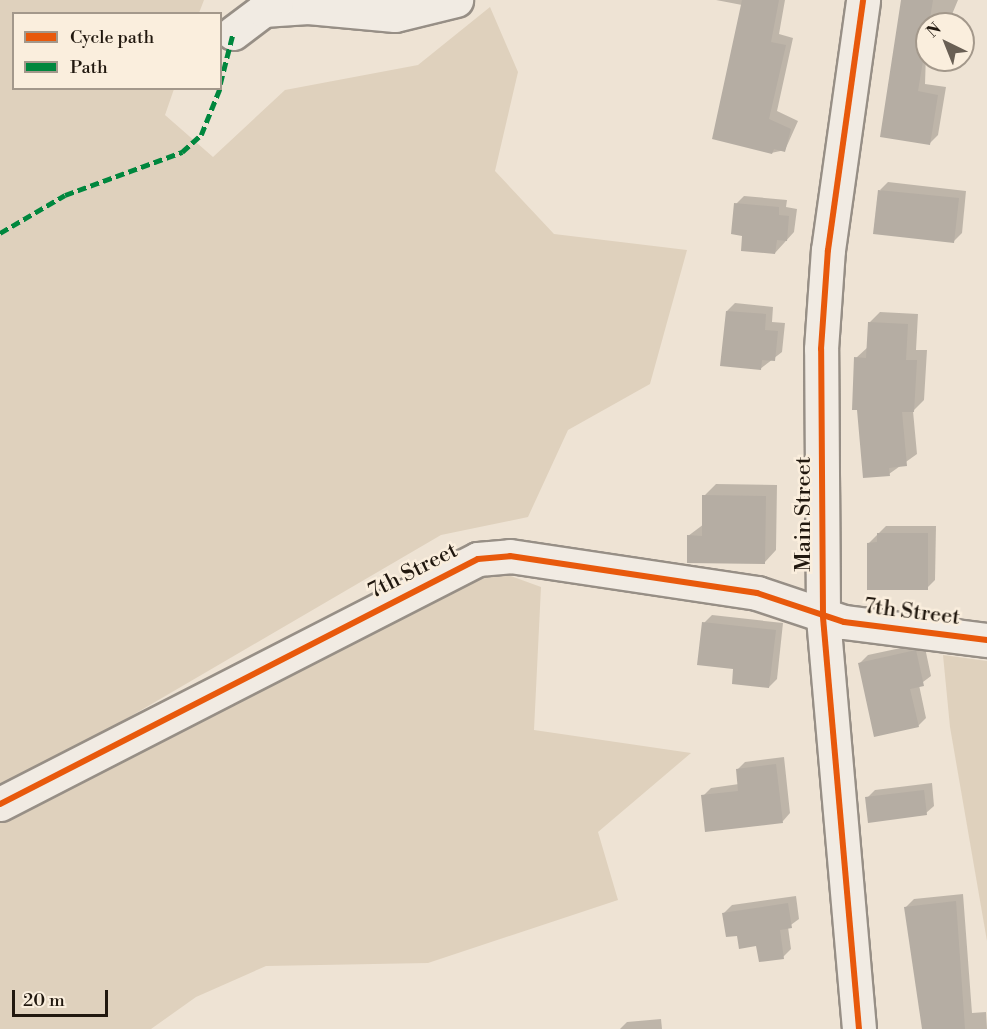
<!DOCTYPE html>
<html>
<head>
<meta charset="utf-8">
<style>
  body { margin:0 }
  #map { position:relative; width:987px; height:1029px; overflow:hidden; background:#eee3d4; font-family:"Libre Bodoni",serif }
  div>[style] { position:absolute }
  .green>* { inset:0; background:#dfd1bd }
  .shadow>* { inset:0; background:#0003 }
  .building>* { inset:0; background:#b5ada3 }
  .roads { filter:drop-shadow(2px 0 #978f86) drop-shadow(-2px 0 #978f86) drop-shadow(0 2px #978f86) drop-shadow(0 -2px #978f86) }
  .minor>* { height:33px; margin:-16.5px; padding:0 16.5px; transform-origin:16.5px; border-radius:16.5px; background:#f1ebe3 }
  .quiet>* { height:4.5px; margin-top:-2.25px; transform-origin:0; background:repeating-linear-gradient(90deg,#00873e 0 9px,transparent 0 13.5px) }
  .cycleway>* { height:6px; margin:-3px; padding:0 3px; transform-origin:3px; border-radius:3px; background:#e8590c }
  span { translate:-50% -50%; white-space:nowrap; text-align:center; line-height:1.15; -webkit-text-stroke:5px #faeedd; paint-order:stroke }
  .street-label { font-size:22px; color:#21180f }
  .legend { position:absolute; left:12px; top:12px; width:210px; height:78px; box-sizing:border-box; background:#faeedd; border:2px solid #a3988b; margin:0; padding:8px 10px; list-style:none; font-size:18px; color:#21180f }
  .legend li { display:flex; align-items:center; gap:12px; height:30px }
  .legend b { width:30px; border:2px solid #a3988b }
  .north { position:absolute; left:915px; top:12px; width:60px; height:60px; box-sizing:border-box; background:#faeedd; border:2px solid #a3988b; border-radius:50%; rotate:317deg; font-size:16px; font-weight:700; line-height:24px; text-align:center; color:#21180f }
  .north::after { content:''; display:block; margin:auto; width:21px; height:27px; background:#695f54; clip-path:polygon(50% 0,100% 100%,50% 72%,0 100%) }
  .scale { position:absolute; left:12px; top:990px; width:96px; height:27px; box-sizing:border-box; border:3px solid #21180f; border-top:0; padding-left:8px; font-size:18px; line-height:21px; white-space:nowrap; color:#21180f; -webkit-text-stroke:4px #faeedd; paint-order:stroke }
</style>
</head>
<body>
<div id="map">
  <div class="green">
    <i style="clip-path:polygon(0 0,204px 0,199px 13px,14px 14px,14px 88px,174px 89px,165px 115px,213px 157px,285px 90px,418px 65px,490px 7px,518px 72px,495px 171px,554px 234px,687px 250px,650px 384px,568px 430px,528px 517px,441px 535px,102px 733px,491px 569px,541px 587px,534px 730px,691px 753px,598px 832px,618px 900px,428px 963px,266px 966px,196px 997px,151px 1029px,0 1029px)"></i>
    <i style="clip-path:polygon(943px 655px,987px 661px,987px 941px,950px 727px)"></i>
  </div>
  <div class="shadow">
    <i style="clip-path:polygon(716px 0,785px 0,779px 34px,793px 38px,777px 111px,798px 121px,785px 150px,771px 153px,742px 5px)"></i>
    <i style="clip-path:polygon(903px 0,958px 0,948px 24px,927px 24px,925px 84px,946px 87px,938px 135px,930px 143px,882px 135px)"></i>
    <i style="clip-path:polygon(888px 182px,966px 191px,962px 233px,954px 241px,880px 190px)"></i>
    <i style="clip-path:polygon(744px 196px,787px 200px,786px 207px,797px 209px,794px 232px,775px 253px,743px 234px,736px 204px)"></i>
    <i style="clip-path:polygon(735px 303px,773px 307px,772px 322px,785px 323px,782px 352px,760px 369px,727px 311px)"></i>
    <i style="clip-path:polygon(880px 312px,918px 314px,916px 350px,927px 350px,924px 400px,913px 411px,917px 454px,889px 474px,856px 358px,868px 347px,869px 323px)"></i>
    <i style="clip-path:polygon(716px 484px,777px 485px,776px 550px,765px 562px,688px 536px,704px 524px,704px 496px)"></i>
    <i style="clip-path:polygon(886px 526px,936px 526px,935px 580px,927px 588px,869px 543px)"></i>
    <i style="clip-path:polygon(712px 615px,783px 623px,777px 679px,769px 687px,735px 668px,704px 623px)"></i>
    <i style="clip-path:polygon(924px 643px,931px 676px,919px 685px,926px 718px,918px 726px,860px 663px,868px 655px)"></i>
    <i style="clip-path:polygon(784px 757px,790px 813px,783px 821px,703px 796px,711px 788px,739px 784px,737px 770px,745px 762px)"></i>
    <i style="clip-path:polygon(932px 783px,934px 806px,926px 813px,867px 798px,875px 790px)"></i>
    <i style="clip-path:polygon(963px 894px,972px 1013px,986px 1012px,987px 1029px,923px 1029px,906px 907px,914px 899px)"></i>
    <i style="clip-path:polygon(796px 896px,799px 919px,788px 927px,791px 949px,783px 957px,738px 934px,724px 913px,732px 905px)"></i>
    <i style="clip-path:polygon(661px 1019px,662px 1029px,620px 1029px,627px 1022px)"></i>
  </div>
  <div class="building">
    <i style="clip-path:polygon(742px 0,779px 0,771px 42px,786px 45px,769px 119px,791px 129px,785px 152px,774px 149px,772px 154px,712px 139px)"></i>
    <i style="clip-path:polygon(901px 0,933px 0,918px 91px,938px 95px,930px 145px,880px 137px)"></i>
    <i style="clip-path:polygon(878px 190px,959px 198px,954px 243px,873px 234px)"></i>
    <i style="clip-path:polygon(734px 203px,779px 207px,779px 215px,789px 216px,787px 241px,777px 240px,775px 254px,741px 251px,742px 236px,731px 234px)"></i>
    <i style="clip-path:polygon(726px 311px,766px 314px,765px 330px,778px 331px,775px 361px,762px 360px,761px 370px,720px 366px)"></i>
    <i style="clip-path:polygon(868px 322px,908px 324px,906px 360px,917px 360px,914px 412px,902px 412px,907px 466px,889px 468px,890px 476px,863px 478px,857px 410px,852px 410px,854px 357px,866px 358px)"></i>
    <i style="clip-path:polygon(702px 495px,766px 496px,765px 564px,687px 563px,687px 535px,702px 536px)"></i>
    <i style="clip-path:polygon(877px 533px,928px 533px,928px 590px,867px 590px,867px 543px,877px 542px)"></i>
    <i style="clip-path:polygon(702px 622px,776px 630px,769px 688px,732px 684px,733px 669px,697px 665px)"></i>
    <i style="clip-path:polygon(916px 650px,924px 686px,910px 689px,919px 727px,874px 737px,858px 663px)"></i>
    <i style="clip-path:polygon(776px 764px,783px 823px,705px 832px,701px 795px,738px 791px,736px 769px)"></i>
    <i style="clip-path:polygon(924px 790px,927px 815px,868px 823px,865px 797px)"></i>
    <i style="clip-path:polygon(956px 901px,965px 1029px,922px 1029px,904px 907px)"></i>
    <i style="clip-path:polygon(788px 903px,792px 928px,780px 930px,784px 959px,759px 962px,756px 946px,739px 949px,737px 936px,726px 937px,722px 913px)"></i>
  </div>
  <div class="roads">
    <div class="minor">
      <i style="left:233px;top:33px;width:38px;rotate:-37deg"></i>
      <i style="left:263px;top:10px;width:45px;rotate:-3.8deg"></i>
      <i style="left:308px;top:7px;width:87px;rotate:5.3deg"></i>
      <i style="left:395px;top:15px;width:63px;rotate:-13.8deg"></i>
      <i style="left:0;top:804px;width:537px;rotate:-27.14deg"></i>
      <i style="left:478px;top:559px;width:32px;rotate:-5deg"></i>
      <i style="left:510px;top:556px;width:250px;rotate:8.5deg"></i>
      <i style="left:757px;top:593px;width:92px;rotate:18.4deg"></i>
      <i style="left:844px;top:622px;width:144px;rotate:7.2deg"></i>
      <i style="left:859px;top:1029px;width:416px;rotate:-95deg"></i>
      <i style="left:823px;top:615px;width:266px;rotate:-90.4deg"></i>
      <i style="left:821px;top:349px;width:99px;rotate:-86deg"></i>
      <i style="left:828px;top:250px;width:252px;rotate:-82deg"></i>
    </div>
  </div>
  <div class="quiet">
    <i style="left:220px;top:84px;width:53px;rotate:-75.7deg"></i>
    <i style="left:0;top:233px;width:75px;rotate:-30.3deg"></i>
    <i style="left:65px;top:195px;width:125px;rotate:-20.2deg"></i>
    <i style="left:182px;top:152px;width:25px;rotate:-42deg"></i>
    <i style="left:201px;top:135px;width:51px;rotate:-68deg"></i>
  </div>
  <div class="cycleway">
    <i style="left:0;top:804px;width:537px;rotate:-27.14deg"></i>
    <i style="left:478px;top:559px;width:32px;rotate:-5deg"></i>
    <i style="left:510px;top:556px;width:250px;rotate:8.5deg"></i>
    <i style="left:757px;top:593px;width:92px;rotate:18.4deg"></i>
    <i style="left:844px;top:622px;width:144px;rotate:7.2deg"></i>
    <i style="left:859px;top:1029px;width:416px;rotate:-95deg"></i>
    <i style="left:823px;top:615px;width:266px;rotate:-90.4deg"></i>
    <i style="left:821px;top:349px;width:99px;rotate:-86deg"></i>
    <i style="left:828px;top:250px;width:252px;rotate:-82deg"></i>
  </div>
  <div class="street-label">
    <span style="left:804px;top:514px;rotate:-90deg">Main Street</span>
    <span style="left:413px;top:571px;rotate:-27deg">7th Street</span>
    <span style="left:912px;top:612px;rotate:7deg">7th Street</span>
  </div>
  <ul class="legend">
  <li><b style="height:8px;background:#e8590c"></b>Cycle path</li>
  <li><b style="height:8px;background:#00873e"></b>Path</li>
  </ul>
  <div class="north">N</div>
  <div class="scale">20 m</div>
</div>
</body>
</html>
